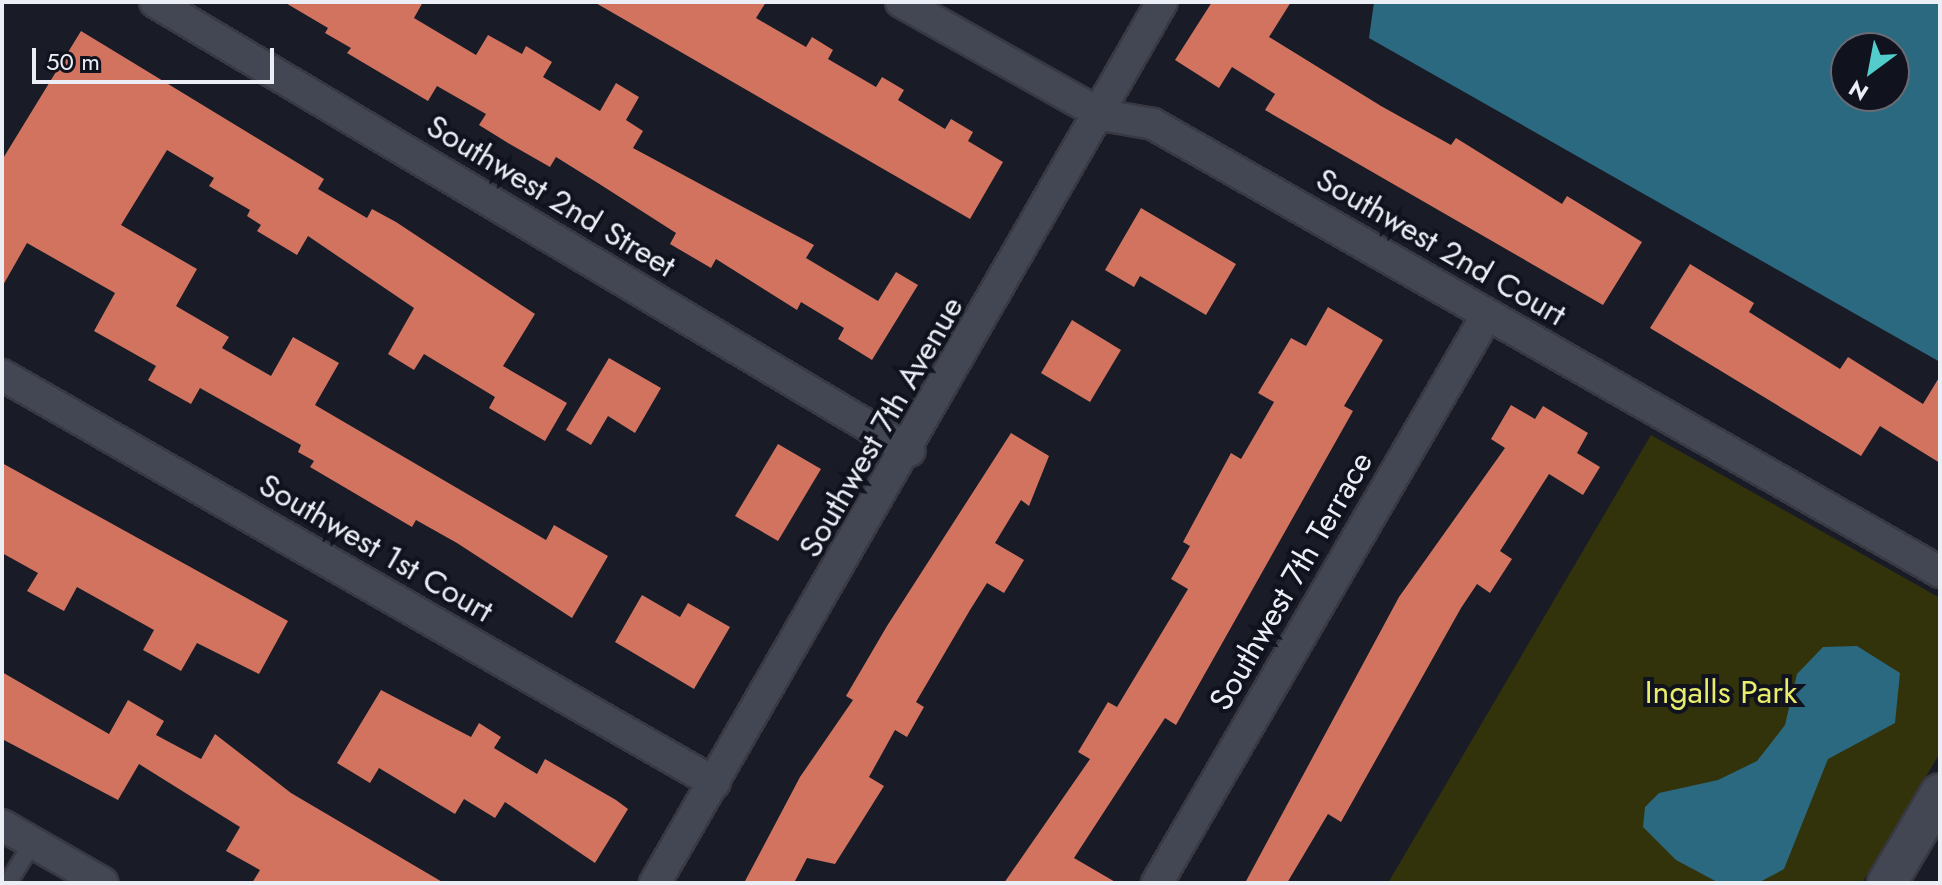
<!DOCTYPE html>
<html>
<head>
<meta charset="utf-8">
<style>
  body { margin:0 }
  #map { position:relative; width:1942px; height:885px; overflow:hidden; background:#191c27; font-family:Jost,sans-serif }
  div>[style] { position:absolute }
  .green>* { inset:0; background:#32330a }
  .water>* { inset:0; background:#2b6981 }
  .building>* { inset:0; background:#d1735f }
  .roads { filter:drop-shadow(2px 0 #383943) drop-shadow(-2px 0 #383943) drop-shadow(0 2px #383943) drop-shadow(0 -2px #383943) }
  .service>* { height:16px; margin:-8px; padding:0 8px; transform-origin:8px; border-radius:8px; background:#434754 }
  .minor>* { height:30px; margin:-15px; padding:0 15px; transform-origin:15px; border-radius:15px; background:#434754 }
  .tertiary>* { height:38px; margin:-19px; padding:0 19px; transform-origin:19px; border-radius:19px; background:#434754 }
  span { translate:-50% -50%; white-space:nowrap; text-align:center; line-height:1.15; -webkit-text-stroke:8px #10131e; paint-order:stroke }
  .street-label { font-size:32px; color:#eceef6 }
  .park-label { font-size:32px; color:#e8ed6c }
  .frame { position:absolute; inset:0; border:4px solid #eceef6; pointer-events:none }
  .north { position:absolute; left:1830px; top:32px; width:80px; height:80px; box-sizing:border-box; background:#10131e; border:2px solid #686b74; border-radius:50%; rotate:212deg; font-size:22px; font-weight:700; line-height:32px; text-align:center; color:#eceef6 }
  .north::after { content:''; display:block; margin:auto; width:28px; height:36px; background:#52cdcc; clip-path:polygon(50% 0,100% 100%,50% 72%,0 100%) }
  .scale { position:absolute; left:32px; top:48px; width:242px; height:36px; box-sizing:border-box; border:4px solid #eceef6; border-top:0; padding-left:10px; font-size:24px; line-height:28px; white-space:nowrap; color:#eceef6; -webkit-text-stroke:6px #10131e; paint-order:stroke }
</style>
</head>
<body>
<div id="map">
  <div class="green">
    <i style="clip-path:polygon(1651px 435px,1940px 598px,1940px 753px,1862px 883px,1388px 883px)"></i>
  </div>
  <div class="water">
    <i style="clip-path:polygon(evenodd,1374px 2px,1940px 2px,1940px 362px,1369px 38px,1374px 2px,1846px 48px,1894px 48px,1894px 96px,1846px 96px,1846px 48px)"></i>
    <i style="clip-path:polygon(1857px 646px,1900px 673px,1895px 723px,1828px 759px,1784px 869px,1758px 883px,1719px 883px,1676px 860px,1643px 827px,1645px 807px,1659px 793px,1718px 780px,1757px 761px,1785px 725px,1797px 674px,1823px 647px)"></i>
  </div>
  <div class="building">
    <i style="clip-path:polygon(284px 2px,423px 2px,414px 18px,476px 55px,488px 35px,522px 54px,526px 46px,552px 62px,543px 77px,600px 111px,616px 83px,639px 97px,626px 120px,643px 131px,633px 148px,814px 245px,806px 258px,878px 301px,896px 272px,918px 285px,872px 360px,838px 339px,844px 328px,801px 302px,797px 310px,716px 259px,711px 268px,670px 244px,676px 233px,601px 185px,556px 157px,550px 167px,508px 143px,479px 125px,486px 114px,437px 86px,428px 101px,347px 53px,351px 48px,325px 33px,328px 28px)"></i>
    <i style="clip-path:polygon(594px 2px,766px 2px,756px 18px,806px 47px,812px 37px,833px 50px,828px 59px,876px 87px,882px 77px,904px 90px,898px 100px,945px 129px,951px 119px,973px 132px,968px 141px,1003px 162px,970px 219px)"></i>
    <i style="clip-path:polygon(1212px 2px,1291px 2px,1269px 37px,1381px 106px,1451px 145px,1456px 138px,1562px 204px,1567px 196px,1642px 242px,1603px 305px,1265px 110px,1275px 94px,1232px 67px,1219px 88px,1175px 60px)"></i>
    <i style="clip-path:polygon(81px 31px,324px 179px,318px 189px,367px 218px,372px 209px,396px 222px,535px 314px,503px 366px,567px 403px,545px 441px,489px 408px,495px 397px,424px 354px,414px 370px,388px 354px,414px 308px,308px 236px,297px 255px,257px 231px,261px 225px,247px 216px,250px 210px,209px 186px,214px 178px,167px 150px,121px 225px,197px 269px,176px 306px,229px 337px,222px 348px,271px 376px,293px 337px,339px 363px,315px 405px,546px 540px,554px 525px,608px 556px,572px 618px,457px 543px,416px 520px,412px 527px,310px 467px,314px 461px,298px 452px,301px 445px,200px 388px,191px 404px,148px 380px,156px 366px,94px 331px,115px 293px,27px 243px,2px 287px,2px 160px)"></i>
    <i style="clip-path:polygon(1141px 208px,1236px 264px,1206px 315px,1140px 276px,1134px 287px,1105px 270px)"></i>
    <i style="clip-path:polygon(1690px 264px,1754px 303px,1749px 312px,1840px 369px,1848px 357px,1923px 404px,1940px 376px,1940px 463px,1880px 426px,1861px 456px,1650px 328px)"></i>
    <i style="clip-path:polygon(1328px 307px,1383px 340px,1344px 406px,1353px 411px,1176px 725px,1165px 718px,1074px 858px,1117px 883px,1004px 883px,1090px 759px,1078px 752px,1108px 702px,1117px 707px,1188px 589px,1171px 579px,1190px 546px,1183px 542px,1231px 453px,1241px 459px,1274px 402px,1258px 393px,1291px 338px,1306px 346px)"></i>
    <i style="clip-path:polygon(1072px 320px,1121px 350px,1090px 402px,1041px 373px)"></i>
    <i style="clip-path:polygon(609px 358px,661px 388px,635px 433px,608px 416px,591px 445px,566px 430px)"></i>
    <i style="clip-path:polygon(1511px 405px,1535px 419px,1543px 406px,1588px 433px,1577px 453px,1600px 467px,1583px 495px,1549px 474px,1500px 551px,1512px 559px,1490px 593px,1477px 584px,1461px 608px,1341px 822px,1328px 814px,1287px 883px,1245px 883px,1399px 597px,1505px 448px,1491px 439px)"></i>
    <i style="clip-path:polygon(1011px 433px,1049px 456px,1029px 506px,1021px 500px,995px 543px,1024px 560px,1004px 593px,987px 583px,970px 610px,916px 702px,924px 707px,907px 737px,895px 730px,869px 777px,884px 786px,835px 864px,807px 858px,794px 883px,744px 883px,800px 777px,853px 700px,846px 696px,887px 626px)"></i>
    <i style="clip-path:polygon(778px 444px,821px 469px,778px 541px,735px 516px)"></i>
    <i style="clip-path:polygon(2px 463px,288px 621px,259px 674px,197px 643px,181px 671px,143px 650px,154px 630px,77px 587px,64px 611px,27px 591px,38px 573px,2px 553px)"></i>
    <i style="clip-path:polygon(642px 595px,680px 617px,688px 603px,730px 627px,694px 689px,615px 642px)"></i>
    <i style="clip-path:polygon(2px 672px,109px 734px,128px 700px,164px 721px,156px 735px,201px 759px,215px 734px,291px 793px,444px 883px,252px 883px,260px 870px,226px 851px,240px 827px,139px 764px,118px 800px,2px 739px)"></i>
    <i style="clip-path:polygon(381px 690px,471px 737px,479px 723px,501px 737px,494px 748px,537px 774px,545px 759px,616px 800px,628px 809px,595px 863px,505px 802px,495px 818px,464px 799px,455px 814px,379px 768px,370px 783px,337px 763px)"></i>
  </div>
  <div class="roads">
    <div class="service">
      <i style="left:8px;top:883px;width:48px;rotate:-58.6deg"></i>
    </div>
    <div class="minor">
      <i style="left:155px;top:2px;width:878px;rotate:30.74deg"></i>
      <i style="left:901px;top:2px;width:231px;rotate:29.3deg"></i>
      <i style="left:1102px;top:115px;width:52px;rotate:10deg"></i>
      <i style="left:1153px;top:124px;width:906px;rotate:29.65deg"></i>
      <i style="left:2px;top:375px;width:821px;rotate:29.78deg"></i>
      <i style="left:2px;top:825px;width:116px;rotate:29.9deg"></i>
      <i style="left:655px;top:883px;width:1016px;rotate:-60.08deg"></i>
      <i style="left:1157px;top:883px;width:657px;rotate:-59.84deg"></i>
    </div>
    <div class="tertiary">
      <i style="left:1887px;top:883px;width:104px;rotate:-59.5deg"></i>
    </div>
  </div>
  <div class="street-label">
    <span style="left:551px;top:196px;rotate:31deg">Southwest 2nd Street</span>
    <span style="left:1441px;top:247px;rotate:30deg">Southwest 2nd Court</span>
    <span style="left:881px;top:427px;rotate:-60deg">Southwest 7th Avenue</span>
    <span style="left:376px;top:548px;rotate:30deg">Southwest 1st Court</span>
    <span style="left:1291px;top:581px;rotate:-60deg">Southwest 7th Terrace</span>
  </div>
  <div class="park-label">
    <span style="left:1721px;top:692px">Ingalls Park</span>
  </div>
  <div class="frame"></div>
  <div class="north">N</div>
  <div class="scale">50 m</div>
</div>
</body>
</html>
